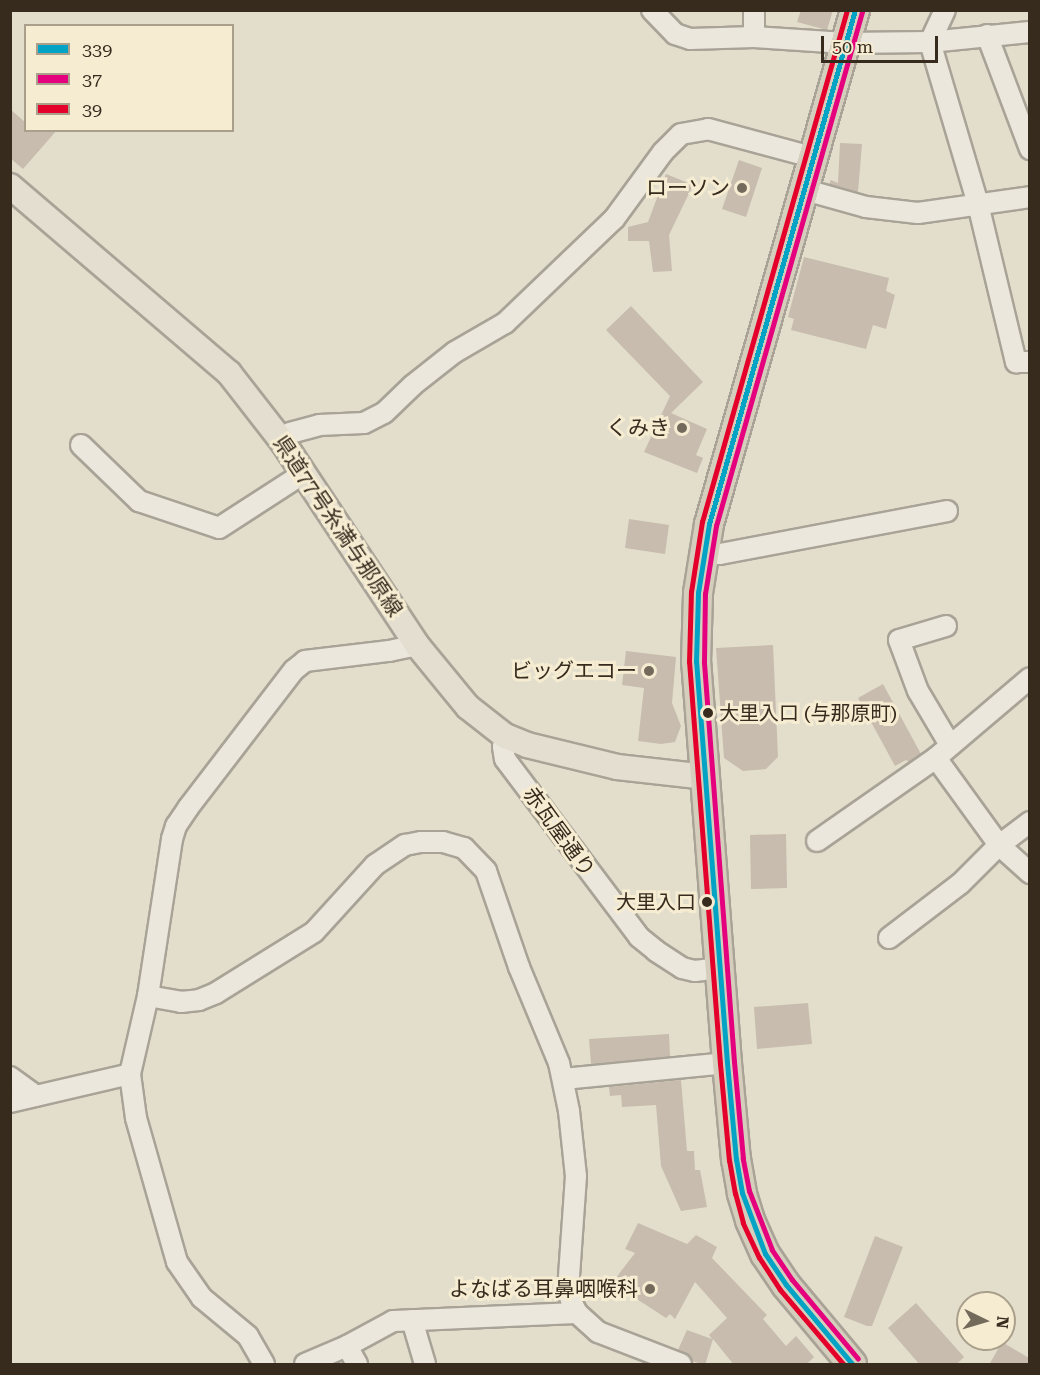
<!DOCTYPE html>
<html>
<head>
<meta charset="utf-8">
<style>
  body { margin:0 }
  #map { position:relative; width:1040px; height:1375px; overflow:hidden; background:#e3decc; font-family:"Roboto Serif","Noto Sans JP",serif }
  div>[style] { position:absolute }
  .building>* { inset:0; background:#c7bcad }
  .roads { filter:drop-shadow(2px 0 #a8a396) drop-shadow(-2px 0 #a8a396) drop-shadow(0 2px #a8a396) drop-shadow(0 -2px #a8a396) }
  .minor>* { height:20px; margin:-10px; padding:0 10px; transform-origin:10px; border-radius:10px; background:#ece7dd }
  .major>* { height:24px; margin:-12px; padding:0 12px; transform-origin:12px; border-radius:12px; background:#e3decf }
  .highway>* { height:28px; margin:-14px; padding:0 14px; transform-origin:14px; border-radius:14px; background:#d6cebc }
  .bus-1>* { height:4.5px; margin:-2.25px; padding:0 2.25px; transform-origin:2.25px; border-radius:2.25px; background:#03a3c5 }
  .bus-2>* { height:4.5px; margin:-2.25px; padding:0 2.25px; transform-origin:2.25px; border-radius:2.25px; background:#e5007d }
  .bus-3>* { height:4.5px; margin:-2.25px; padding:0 2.25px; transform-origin:2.25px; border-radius:2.25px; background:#e4002b }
  .dots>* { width:16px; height:16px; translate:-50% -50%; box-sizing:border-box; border:3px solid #f5ecd2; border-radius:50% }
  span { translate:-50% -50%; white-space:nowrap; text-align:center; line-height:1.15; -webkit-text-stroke:6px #f5ecd2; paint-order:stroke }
  .bus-label { font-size:20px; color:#372b1e }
  .left { translate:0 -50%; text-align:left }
  .right { translate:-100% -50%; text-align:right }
  .poi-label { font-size:21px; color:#372b1e }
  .street-label { font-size:21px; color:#372b1e }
  .frame { position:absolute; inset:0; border:12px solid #372b1e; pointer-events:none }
  .legend { position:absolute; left:24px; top:24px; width:210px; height:108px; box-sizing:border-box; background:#f5ecd2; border:2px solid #a99f8a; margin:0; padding:8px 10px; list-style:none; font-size:18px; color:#372b1e }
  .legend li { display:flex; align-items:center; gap:12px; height:30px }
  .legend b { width:30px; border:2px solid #a99f8a }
  .north { position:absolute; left:956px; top:1291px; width:60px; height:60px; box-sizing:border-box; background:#f5ecd2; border:2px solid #a99f8a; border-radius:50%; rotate:95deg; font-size:16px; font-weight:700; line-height:24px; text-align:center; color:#372b1e }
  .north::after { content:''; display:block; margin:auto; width:21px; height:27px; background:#736a5b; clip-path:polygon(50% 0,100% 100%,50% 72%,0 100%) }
  .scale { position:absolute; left:821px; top:36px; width:117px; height:27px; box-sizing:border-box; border:3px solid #372b1e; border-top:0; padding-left:8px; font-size:18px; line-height:21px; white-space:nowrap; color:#372b1e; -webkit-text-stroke:4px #f5ecd2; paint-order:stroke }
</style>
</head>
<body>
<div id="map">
  <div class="building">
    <i style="clip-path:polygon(801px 10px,833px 10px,827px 30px,797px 22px)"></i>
    <i style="clip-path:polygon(10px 109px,26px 123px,26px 130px,57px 130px,23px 169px,10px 158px)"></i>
    <i style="clip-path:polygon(840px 143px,862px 144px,858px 192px,829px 184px,831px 180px,838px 183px)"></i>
    <i style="clip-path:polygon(739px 160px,762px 168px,746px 217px,722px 209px)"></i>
    <i style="clip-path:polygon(666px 174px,693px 185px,669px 235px,672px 271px,653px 272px,649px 241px,628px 241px,628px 227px,648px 222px)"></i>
    <i style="clip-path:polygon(804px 257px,889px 278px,886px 291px,895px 295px,886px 329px,873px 325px,866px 349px,791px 330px,794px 319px,788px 317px)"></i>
    <i style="clip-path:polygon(631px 306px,703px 382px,671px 413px,707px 429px,696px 455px,703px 458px,697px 473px,644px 452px,670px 396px,606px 330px)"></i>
    <i style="clip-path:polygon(629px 519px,669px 525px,665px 554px,625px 548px)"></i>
    <i style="clip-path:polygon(773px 645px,778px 757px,766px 769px,743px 771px,724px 758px,716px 648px)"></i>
    <i style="clip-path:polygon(626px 651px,676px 657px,672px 703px,681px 726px,675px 742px,661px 744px,638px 741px,644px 688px,622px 685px)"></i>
    <i style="clip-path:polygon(883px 684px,921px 754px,909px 762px,906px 760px,895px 766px,858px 698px)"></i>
    <i style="clip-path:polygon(786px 834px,787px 888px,751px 889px,750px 835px)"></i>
    <i style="clip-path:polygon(808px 1003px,812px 1044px,757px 1049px,754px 1007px)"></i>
    <i style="clip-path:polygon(669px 1034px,670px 1057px,591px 1064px,589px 1039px)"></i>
    <i style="clip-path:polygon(681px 1080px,687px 1151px,694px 1151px,695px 1170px,700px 1170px,707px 1207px,681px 1211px,661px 1166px,656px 1105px,622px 1107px,621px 1095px,610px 1096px,609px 1087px)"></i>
    <i style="clip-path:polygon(638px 1223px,687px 1244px,696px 1235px,717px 1247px,712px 1258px,767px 1315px,763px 1319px,786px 1346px,796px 1336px,814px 1357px,806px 1365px,734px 1365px,713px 1339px,705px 1365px,692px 1361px,690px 1356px,678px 1350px,687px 1330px,712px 1339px,709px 1335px,727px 1318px,695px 1282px,675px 1319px,670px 1314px,666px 1318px,612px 1283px,635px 1253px,625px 1249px)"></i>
    <i style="clip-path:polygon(875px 1236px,903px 1247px,872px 1326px,867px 1326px,844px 1317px)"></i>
    <i style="clip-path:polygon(916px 1303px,964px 1357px,956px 1365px,920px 1365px,888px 1328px)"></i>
    <i style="clip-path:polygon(1002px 1342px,1029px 1358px,1029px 1365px,989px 1365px)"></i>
  </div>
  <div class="roads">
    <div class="minor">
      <i style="left:652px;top:10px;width:33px;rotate:46deg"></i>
      <i style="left:675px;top:34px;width:16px;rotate:18deg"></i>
      <i style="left:690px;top:39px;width:64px;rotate:-1.8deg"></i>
      <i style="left:754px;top:37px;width:91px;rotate:3.8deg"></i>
      <i style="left:845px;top:43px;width:85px;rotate:-0.7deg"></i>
      <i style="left:930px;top:42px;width:100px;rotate:-5.7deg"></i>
      <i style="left:945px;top:10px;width:35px;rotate:115deg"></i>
      <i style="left:930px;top:42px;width:169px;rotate:73.5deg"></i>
      <i style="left:978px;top:204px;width:163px;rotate:76.5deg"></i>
      <i style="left:1016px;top:362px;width:14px"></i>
      <i style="left:987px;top:35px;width:122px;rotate:69.3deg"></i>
      <i style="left:754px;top:37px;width:27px;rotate:-90deg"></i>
      <i style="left:802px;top:189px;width:66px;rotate:15.7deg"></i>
      <i style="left:866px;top:207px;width:52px;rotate:6.6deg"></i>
      <i style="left:918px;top:213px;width:113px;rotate:-8.1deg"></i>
      <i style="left:282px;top:441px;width:11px;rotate:-45deg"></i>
      <i style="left:290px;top:433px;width:30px;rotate:-15deg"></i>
      <i style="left:319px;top:425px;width:45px;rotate:-2.5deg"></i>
      <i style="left:364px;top:423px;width:22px;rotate:-27deg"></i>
      <i style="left:384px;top:413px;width:40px;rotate:-44deg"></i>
      <i style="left:413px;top:385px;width:53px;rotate:-38.2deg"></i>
      <i style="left:455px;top:352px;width:58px;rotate:-30.1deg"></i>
      <i style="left:505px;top:323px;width:151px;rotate:-43.7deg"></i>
      <i style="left:614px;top:219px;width:83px;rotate:-53.8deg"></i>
      <i style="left:663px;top:152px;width:25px;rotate:-45deg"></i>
      <i style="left:681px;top:134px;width:27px;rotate:-10deg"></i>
      <i style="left:708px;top:129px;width:108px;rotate:15.1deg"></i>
      <i style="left:81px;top:445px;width:81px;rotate:44deg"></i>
      <i style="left:139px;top:501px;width:84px;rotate:18.6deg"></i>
      <i style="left:219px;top:528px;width:101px;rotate:-32.9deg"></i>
      <i style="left:703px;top:553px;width:17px;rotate:3deg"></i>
      <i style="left:720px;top:554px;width:231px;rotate:-10.7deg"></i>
      <i style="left:946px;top:626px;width:49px;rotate:163.4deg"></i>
      <i style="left:899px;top:640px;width:54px;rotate:69.6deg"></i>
      <i style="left:918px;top:691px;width:63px;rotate:59.3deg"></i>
      <i style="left:505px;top:736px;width:11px;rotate:100deg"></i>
      <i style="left:503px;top:747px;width:12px;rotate:81deg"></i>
      <i style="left:505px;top:759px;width:223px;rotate:53deg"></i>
      <i style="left:639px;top:937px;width:22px;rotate:39deg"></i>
      <i style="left:656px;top:951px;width:31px;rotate:33deg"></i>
      <i style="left:682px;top:968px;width:13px;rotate:13deg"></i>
      <i style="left:695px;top:971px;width:24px;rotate:-7deg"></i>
      <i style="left:1030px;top:822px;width:39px;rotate:143deg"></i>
      <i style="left:999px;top:845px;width:42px;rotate:42.1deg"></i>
      <i style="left:817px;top:841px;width:145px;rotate:-34.9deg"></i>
      <i style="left:936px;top:758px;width:123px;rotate:-40.4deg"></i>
      <i style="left:889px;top:938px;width:89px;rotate:-37.3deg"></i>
      <i style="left:960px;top:884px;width:55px;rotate:-45deg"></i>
      <i style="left:999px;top:845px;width:107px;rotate:-125.9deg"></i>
      <i style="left:148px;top:996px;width:34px;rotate:10deg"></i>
      <i style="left:181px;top:1002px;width:18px;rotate:-6deg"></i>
      <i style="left:199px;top:1000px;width:18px;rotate:-22deg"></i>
      <i style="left:216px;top:993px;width:115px;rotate:-31.9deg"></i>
      <i style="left:314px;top:932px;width:91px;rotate:-47.7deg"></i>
      <i style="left:375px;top:865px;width:36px;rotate:-34deg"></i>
      <i style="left:405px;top:845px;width:16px;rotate:-11deg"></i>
      <i style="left:421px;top:842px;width:22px"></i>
      <i style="left:443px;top:842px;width:22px;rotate:16deg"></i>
      <i style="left:464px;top:848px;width:32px;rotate:46deg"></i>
      <i style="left:486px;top:871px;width:102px;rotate:71deg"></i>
      <i style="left:519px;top:967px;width:104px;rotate:67.4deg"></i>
      <i style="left:559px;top:1063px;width:49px;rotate:78.2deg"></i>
      <i style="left:569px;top:1111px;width:65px;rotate:83.9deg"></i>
      <i style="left:576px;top:1176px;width:115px;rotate:94deg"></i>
      <i style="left:568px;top:1291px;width:13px;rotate:72deg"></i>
      <i style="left:572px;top:1303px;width:11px;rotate:63deg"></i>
      <i style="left:577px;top:1313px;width:28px;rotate:42deg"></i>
      <i style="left:598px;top:1332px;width:89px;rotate:21.1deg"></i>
      <i style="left:10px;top:1077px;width:32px;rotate:36deg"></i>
      <i style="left:563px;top:1079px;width:165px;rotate:-5.6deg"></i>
      <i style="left:10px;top:1102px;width:123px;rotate:-13.1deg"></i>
      <i style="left:412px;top:1320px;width:46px;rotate:73.5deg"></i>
      <i style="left:347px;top:1346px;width:21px;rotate:61deg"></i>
      <i style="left:264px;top:1364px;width:32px;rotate:-120deg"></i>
      <i style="left:248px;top:1336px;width:60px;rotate:-140.4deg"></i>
      <i style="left:202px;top:1298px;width:44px;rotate:-124.8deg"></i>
      <i style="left:177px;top:1262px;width:150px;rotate:-105.9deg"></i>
      <i style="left:136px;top:1118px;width:44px;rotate:-97.8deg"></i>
      <i style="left:130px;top:1074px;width:80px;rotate:-77deg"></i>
      <i style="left:148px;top:996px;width:159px;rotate:-81.3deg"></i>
      <i style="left:172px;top:839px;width:14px;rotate:-73deg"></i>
      <i style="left:176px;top:826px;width:22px;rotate:-56deg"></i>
      <i style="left:188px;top:808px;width:174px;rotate:-52.5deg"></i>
      <i style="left:294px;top:670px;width:14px;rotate:-39deg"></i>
      <i style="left:305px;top:661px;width:85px;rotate:-6.8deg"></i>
      <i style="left:389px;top:651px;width:29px;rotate:-12deg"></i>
      <i style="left:305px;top:1364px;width:46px;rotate:-23.2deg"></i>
      <i style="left:347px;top:1346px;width:52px;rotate:-28.5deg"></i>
      <i style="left:393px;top:1321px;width:184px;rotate:-2.5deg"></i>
    </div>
    <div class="major">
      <i style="left:10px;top:186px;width:288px;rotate:40.5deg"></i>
      <i style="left:229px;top:373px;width:86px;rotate:52.1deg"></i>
      <i style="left:282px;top:441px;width:245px;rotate:56.5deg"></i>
      <i style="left:417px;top:645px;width:80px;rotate:50.6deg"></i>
      <i style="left:468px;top:707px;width:47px;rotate:38.1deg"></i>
      <i style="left:505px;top:736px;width:24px;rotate:22deg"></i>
      <i style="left:527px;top:745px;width:93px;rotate:13.7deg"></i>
      <i style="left:617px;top:767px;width:90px;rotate:6.4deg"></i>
    </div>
    <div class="highway">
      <i style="left:852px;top:1364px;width:103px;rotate:-129.9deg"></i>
      <i style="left:786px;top:1285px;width:37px;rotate:-124deg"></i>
      <i style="left:765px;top:1254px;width:37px;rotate:-114deg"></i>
      <i style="left:750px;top:1220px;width:28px;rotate:-107deg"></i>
      <i style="left:742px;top:1193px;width:34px;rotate:-100deg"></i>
      <i style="left:736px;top:1160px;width:97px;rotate:-95.3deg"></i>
      <i style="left:727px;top:1063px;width:402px;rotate:-94.4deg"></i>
      <i style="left:696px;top:662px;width:69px;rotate:-88.3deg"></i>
      <i style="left:698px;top:593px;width:70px;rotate:-80.9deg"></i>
      <i style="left:709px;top:524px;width:534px;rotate:-74.14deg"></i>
    </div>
  </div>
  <div class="bus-1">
    <i style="left:852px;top:1364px;width:103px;rotate:-129.9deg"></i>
    <i style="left:786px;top:1285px;width:37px;rotate:-124deg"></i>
    <i style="left:765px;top:1254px;width:65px;rotate:-110.7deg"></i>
    <i style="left:742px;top:1193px;width:34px;rotate:-100deg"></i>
    <i style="left:736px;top:1160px;width:97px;rotate:-95.3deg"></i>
    <i style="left:727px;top:1063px;width:402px;rotate:-94.4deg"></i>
    <i style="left:696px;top:662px;width:69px;rotate:-88.3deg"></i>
    <i style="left:698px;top:593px;width:70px;rotate:-80.9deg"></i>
    <i style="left:709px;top:524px;width:534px;rotate:-74.14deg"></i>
  </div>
  <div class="bus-2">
    <i style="left:858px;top:1359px;width:103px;rotate:-129.9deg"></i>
    <i style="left:792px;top:1280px;width:36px;rotate:-124deg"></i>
    <i style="left:772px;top:1250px;width:63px;rotate:-111.3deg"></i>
    <i style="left:749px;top:1191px;width:33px;rotate:-101deg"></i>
    <i style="left:743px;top:1159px;width:97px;rotate:-95.3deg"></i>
    <i style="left:734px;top:1062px;width:401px;rotate:-94.3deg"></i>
    <i style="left:704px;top:662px;width:68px;rotate:-89.2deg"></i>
    <i style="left:705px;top:594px;width:69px;rotate:-80.8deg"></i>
    <i style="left:716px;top:526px;width:534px;rotate:-74.14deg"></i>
  </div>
  <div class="bus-3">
    <i style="left:843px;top:1364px;width:97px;rotate:-130.4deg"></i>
    <i style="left:780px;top:1290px;width:38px;rotate:-123deg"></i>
    <i style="left:759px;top:1258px;width:38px;rotate:-115deg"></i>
    <i style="left:743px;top:1223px;width:30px;rotate:-105deg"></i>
    <i style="left:735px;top:1194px;width:34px;rotate:-100deg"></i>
    <i style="left:729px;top:1161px;width:97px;rotate:-95.3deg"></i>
    <i style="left:720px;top:1064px;width:403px;rotate:-94.4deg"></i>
    <i style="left:689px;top:662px;width:70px;rotate:-88.4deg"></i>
    <i style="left:691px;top:592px;width:71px;rotate:-81.1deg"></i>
    <i style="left:702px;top:522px;width:532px;rotate:-74.19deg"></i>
  </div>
  <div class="dots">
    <i style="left:742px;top:188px;background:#736a5b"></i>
    <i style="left:682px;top:428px;background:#736a5b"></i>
    <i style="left:649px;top:671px;background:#736a5b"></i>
    <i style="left:708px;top:713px;background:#372b1e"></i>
    <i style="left:707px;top:902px;background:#372b1e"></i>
    <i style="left:650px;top:1289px;background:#736a5b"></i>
  </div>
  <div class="bus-label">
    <span class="left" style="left:719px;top:713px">大里入口 (与那原町)</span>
    <span class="right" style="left:696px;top:902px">大里入口</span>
  </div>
  <div class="poi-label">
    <span class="right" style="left:730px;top:188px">ローソン</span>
    <span class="right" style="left:670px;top:428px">くみき</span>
    <span class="right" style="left:637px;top:671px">ビッグエコー</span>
    <span class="right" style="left:638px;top:1289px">よなばる耳鼻咽喉科</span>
  </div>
  <div class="street-label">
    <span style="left:338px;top:526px;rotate:56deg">県道77号糸満与那原線</span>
    <span style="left:559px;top:832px;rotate:54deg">赤瓦屋通り</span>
  </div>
  <div class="frame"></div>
  <ul class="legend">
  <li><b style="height:8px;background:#03a3c5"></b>339</li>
  <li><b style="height:8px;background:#e5007d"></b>37</li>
  <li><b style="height:8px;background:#e4002b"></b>39</li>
  </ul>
  <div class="north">N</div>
  <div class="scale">50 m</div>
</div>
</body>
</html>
